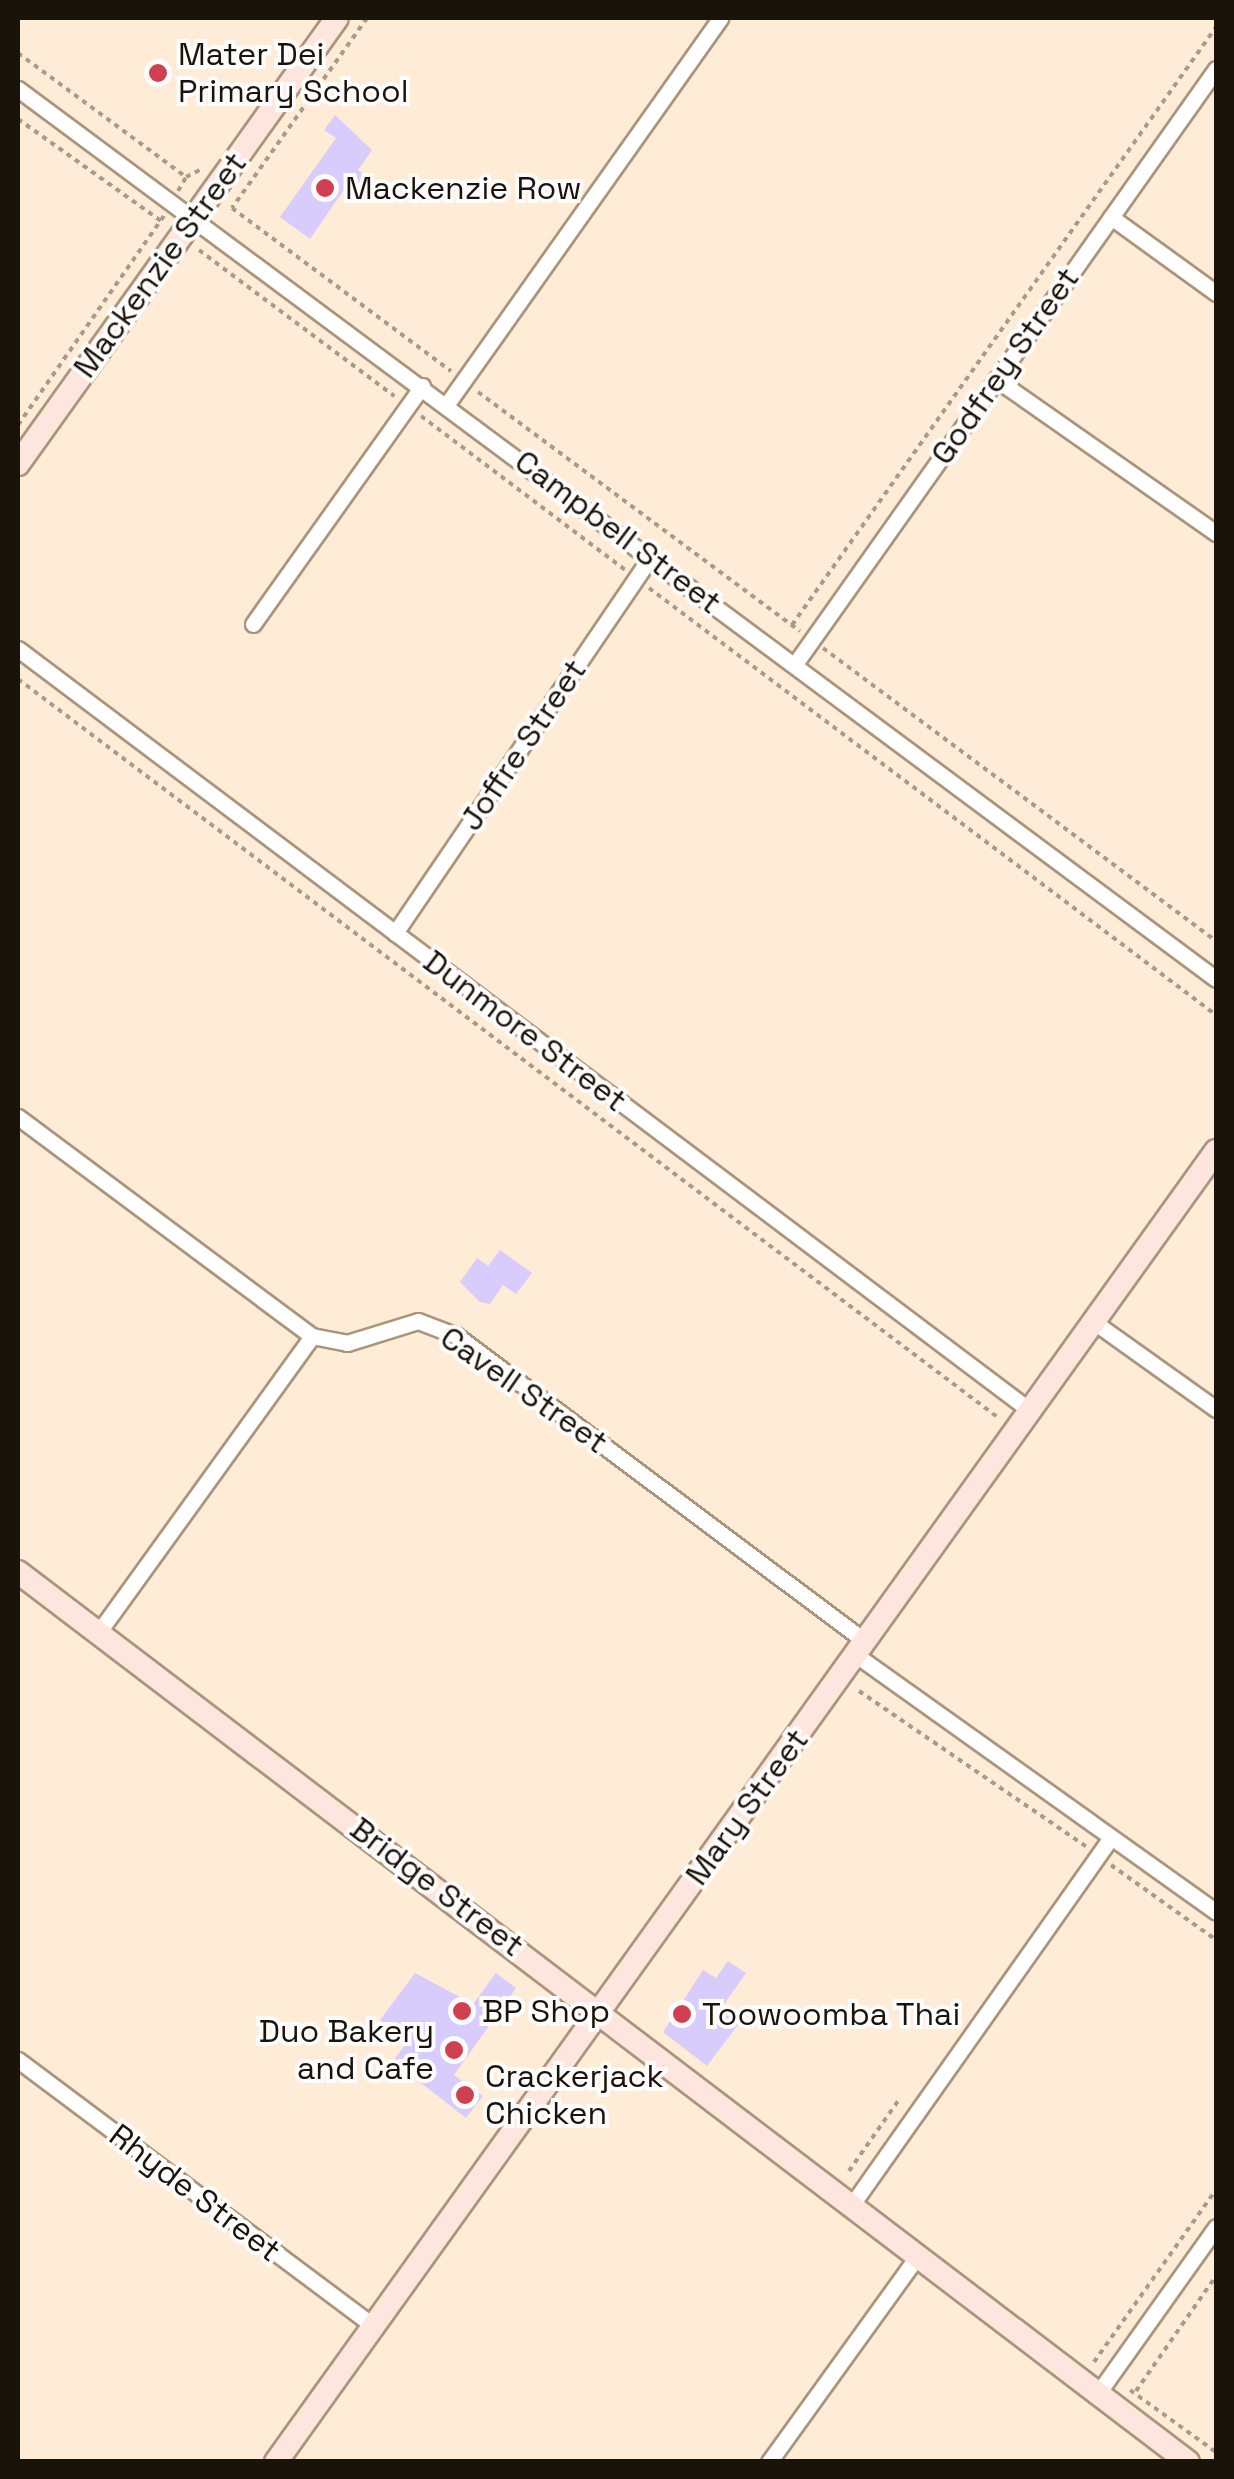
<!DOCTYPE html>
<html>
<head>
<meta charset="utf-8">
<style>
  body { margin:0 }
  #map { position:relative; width:1234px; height:2479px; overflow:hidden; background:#feecd6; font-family:"Space Grotesk",sans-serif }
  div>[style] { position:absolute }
  .building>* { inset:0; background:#d7ccfc }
  .path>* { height:4px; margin-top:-2px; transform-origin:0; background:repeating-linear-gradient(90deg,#a99b89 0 5px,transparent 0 10px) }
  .roads { filter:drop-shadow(2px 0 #aa957c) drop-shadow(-2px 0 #aa957c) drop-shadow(0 2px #aa957c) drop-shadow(0 -2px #aa957c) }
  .street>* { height:15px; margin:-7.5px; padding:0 7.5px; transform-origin:7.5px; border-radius:7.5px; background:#fff }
  .secondary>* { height:22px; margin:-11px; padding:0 11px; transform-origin:11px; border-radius:11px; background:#fee6df }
  .dots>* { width:28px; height:28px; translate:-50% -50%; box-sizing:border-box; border:5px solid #fcfcfc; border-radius:50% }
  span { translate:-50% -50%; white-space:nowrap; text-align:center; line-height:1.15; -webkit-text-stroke:8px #fcfcfc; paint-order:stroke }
  .poi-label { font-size:32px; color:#1a1309 }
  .left { translate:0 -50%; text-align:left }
  .right { translate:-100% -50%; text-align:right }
  .street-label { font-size:32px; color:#1a1309 }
  .frame { position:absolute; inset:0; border:20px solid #1a1309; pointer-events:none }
</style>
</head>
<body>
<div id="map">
  <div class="building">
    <i style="clip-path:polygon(335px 115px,372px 150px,358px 170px,382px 186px,375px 197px,350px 181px,310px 239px,280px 217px,336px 138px,324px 130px)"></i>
    <i style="clip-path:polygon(500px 1250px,532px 1273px,516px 1294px,503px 1285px,490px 1304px,480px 1302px,460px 1282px,477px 1258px,488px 1266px)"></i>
    <i style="clip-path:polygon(728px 1961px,746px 1973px,722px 2007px,740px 2022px,707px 2066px,663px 2032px,703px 1970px,716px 1978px)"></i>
    <i style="clip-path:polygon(415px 1973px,473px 2004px,496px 1973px,516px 1988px,454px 2075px,483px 2096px,466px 2118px,393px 2061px,408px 2041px,380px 2020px)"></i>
  </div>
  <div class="path">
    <i style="left:367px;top:18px;width:233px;rotate:125.4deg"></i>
    <i style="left:232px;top:208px;width:273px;rotate:36.7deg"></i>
    <i style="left:18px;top:53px;width:209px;rotate:36.4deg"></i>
    <i style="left:186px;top:177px;width:16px;rotate:-27deg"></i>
    <i style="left:18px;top:119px;width:176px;rotate:35.5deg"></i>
    <i style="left:178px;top:191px;width:16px;rotate:-60deg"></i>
    <i style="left:199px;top:250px;width:244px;rotate:36.8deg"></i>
    <i style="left:478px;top:392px;width:401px;rotate:36.6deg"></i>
    <i style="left:421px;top:416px;width:256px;rotate:37deg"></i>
    <i style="left:18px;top:425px;width:255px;rotate:-55.1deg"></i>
    <i style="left:649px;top:588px;width:710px;rotate:36.98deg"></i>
    <i style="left:792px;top:625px;width:733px;rotate:-54.66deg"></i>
    <i style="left:823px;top:648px;width:490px;rotate:36.7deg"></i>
    <i style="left:18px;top:679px;width:1225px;rotate:37deg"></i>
    <i style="left:859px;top:1691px;width:276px;rotate:34.4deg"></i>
    <i style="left:1111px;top:1865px;width:129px;rotate:35.5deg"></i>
    <i style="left:849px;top:2171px;width:85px;rotate:-55deg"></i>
    <i style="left:1094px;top:2362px;width:211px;rotate:-54.7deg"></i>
    <i style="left:1130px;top:2390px;width:106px;rotate:35.8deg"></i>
    <i style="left:1136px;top:2391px;width:140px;rotate:-55.2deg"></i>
  </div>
  <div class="roads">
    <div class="street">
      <i style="left:18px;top:89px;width:1492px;rotate:36.61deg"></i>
      <i style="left:1111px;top:217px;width:130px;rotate:35.9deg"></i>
      <i style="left:996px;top:379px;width:269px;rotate:35deg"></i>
      <i style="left:447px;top:404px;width:473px;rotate:-54.7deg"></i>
      <i style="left:253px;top:624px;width:292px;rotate:-54.6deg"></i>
      <i style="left:18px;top:649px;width:1269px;rotate:36.96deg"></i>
      <i style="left:795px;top:664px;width:729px;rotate:-54.72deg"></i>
      <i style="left:395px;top:933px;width:455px;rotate:-55.8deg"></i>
      <i style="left:18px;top:1117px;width:367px;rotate:36.7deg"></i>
      <i style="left:312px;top:1336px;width:36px;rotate:11deg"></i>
      <i style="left:347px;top:1343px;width:74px;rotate:-17.2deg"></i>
      <i style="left:418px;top:1321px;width:42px;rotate:21deg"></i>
      <i style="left:457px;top:1336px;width:511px;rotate:36.8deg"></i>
      <i style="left:1094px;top:1322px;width:150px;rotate:35.5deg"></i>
      <i style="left:98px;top:1633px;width:366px;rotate:-54.2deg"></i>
      <i style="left:856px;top:1655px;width:442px;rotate:35.5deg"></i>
      <i style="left:18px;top:2060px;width:444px;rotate:36.8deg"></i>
      <i style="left:851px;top:2206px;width:451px;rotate:-54.8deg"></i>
      <i style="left:1096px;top:2396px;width:207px;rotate:-54.6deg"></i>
      <i style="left:769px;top:2462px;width:251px;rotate:-54.2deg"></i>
    </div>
    <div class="secondary">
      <i style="left:18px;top:464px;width:548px;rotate:-54.43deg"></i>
      <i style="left:18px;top:1572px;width:1470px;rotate:37.26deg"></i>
      <i style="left:276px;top:2462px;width:1613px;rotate:-54.36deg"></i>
    </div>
  </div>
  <div class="dots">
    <i style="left:158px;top:73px;background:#d04051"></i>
    <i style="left:325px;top:188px;background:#d04051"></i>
    <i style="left:462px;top:2011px;background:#d04051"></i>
    <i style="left:682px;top:2014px;background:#d04051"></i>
    <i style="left:454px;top:2050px;background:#d04051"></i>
    <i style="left:465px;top:2095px;background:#d04051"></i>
  </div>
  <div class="poi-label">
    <span class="left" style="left:178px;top:73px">Mater Dei<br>Primary School</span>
    <span class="left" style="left:345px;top:188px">Mackenzie Row</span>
    <span class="left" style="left:482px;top:2011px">BP Shop</span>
    <span class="left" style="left:702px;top:2014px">Toowoomba Thai</span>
    <span class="right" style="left:434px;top:2050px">Duo Bakery<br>and Cafe</span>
    <span class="left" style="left:485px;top:2095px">Crackerjack<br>Chicken</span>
  </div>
  <div class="street-label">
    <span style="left:160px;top:265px;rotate:-54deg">Mackenzie Street</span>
    <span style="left:1005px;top:366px;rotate:-55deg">Godfrey Street</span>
    <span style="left:618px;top:532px;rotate:37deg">Campbell Street</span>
    <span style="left:523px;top:745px;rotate:-56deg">Joffre Street</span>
    <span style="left:525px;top:1031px;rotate:37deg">Dunmore Street</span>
    <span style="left:524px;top:1390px;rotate:35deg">Cavell Street</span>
    <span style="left:747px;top:1807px;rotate:-54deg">Mary Street</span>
    <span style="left:437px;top:1887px;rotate:37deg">Bridge Street</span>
    <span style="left:195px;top:2193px;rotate:37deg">Rhyde Street</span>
  </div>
  <div class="frame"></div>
</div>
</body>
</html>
